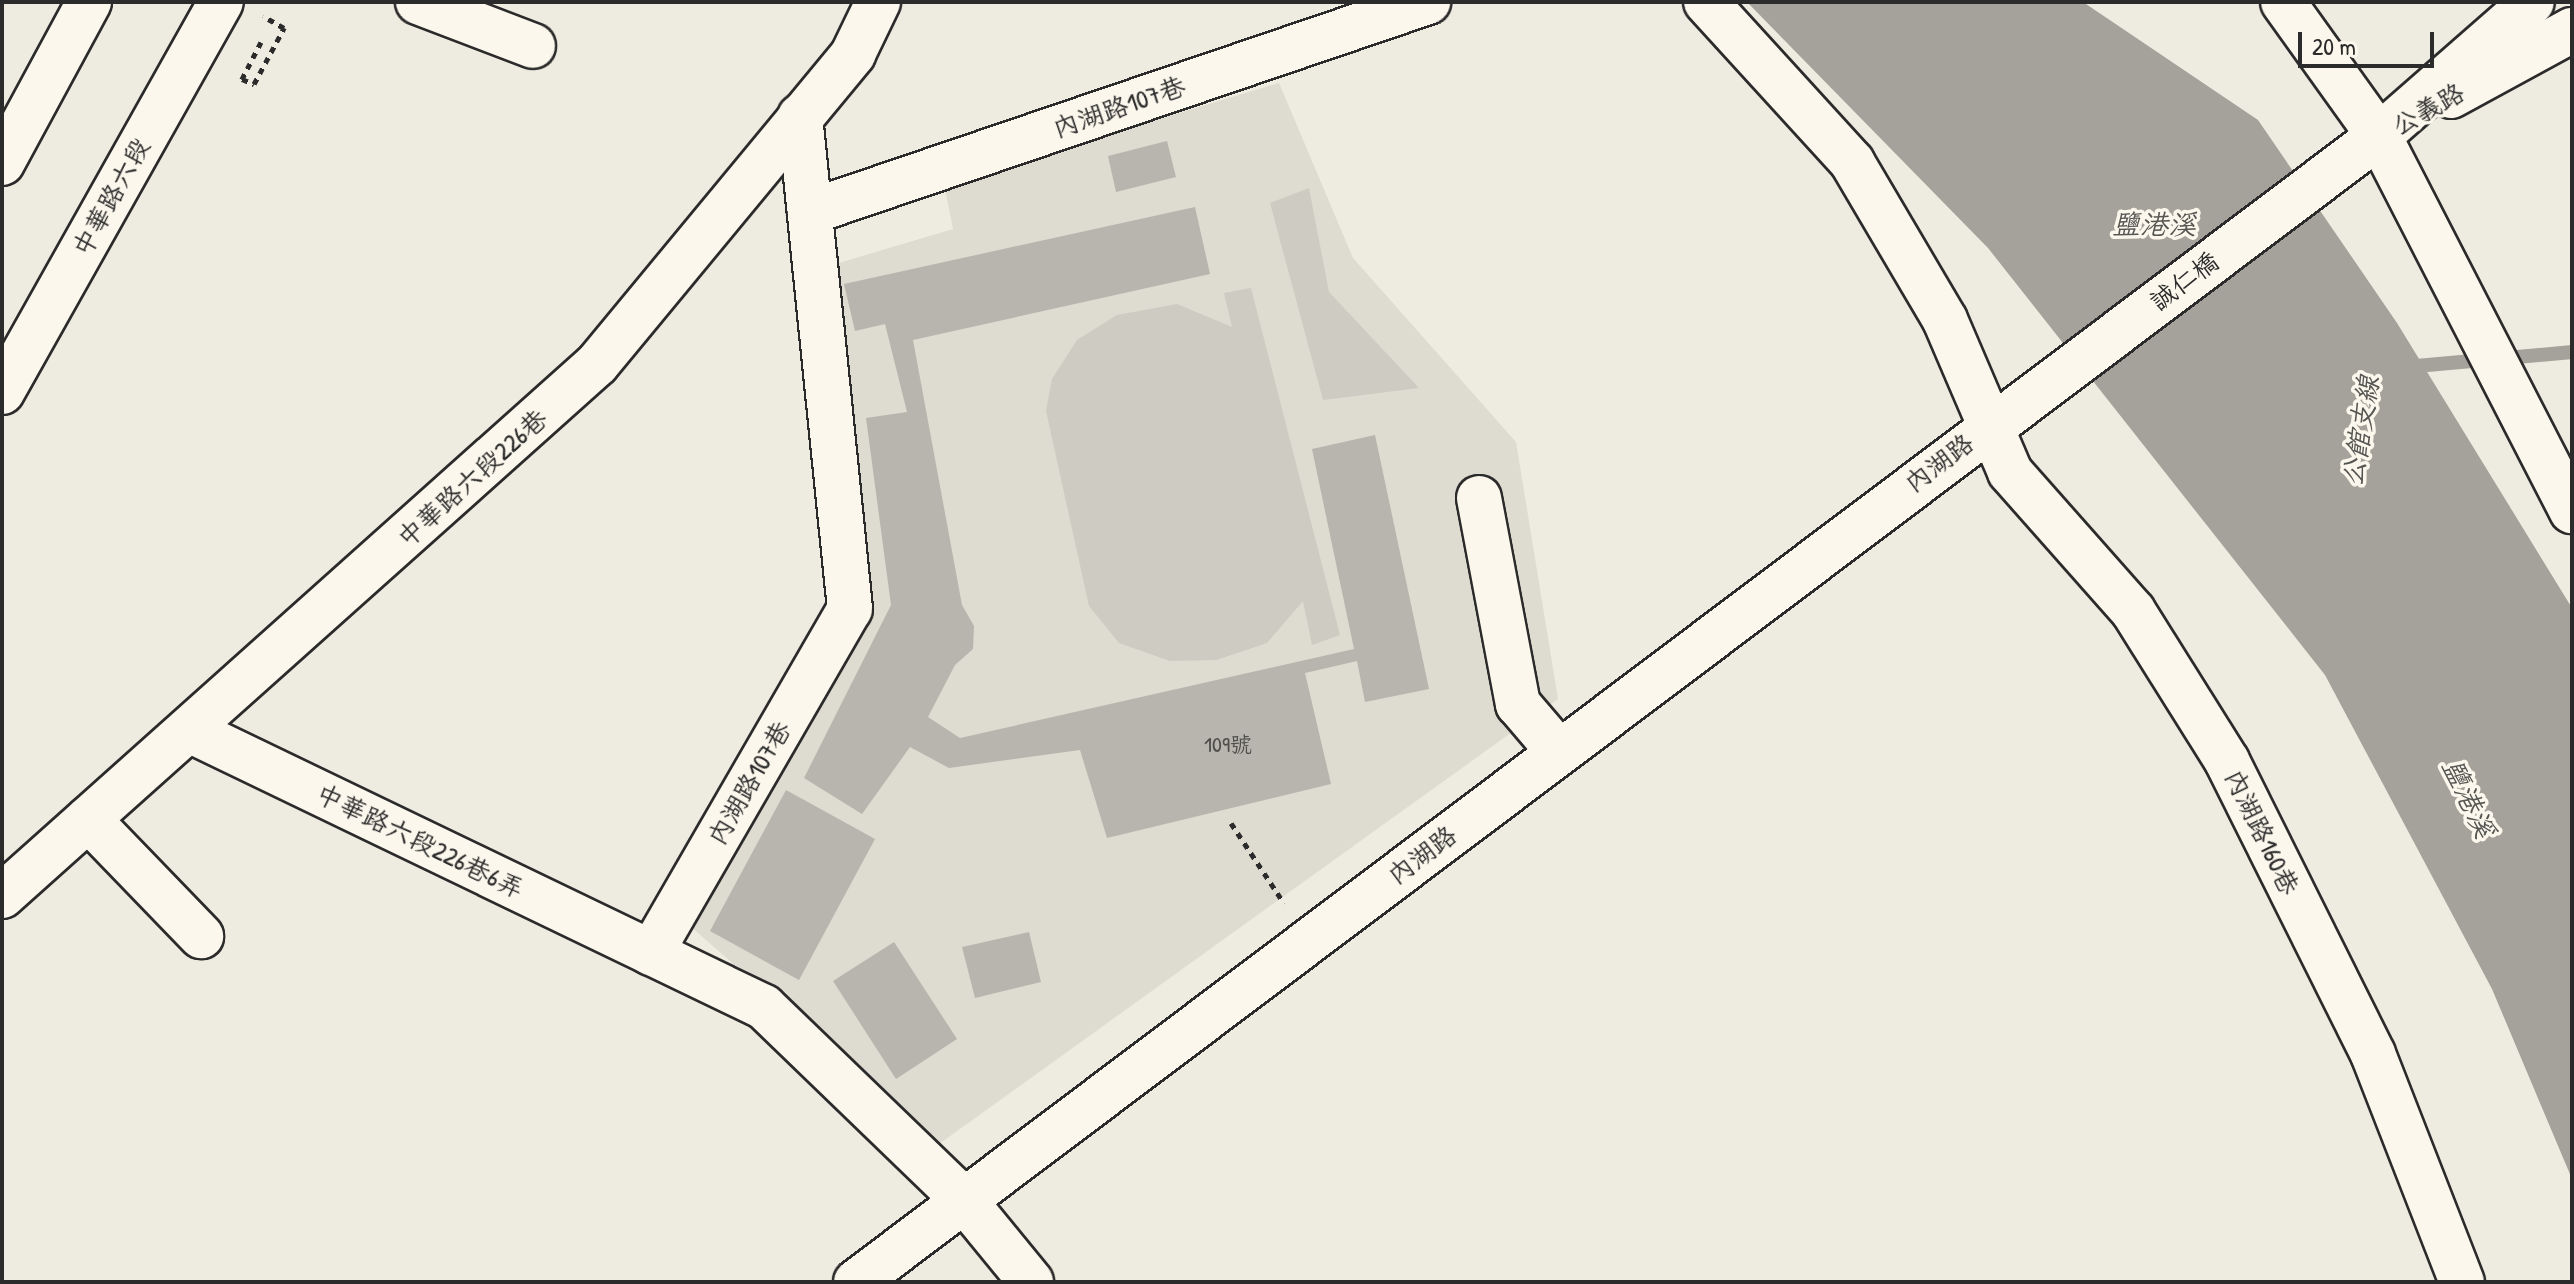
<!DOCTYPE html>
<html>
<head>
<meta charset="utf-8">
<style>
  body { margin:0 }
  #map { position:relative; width:2574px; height:1284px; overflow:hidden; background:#eeebe0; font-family:"Patrick Hand","LXGW WenKai TC",sans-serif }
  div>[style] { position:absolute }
  .built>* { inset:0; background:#dedbd1 }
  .green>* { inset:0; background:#cecbc2 }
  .water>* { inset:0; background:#a4a29a }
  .stream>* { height:14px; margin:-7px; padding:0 7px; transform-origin:7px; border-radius:7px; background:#a4a29a }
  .building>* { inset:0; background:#b8b5ae }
  .path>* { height:5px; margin-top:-2.5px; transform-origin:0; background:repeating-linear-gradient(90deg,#2b2b2b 0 6px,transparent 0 12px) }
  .roads { filter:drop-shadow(2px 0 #2b2b2b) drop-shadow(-2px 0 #2b2b2b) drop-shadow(0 2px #2b2b2b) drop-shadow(0 -2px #2b2b2b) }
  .minor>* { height:44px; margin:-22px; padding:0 22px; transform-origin:22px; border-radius:22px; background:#fbf7ec }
  .major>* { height:44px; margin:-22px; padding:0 22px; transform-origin:22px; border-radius:22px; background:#fbf7ec }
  span { translate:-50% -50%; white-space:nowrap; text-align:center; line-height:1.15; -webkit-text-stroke:7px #fbf7ec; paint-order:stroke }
  .number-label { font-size:22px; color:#4e4e4c }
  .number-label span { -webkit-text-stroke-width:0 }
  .street-label { font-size:26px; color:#2b2b2b }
  .water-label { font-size:28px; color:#555552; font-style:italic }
  .frame { position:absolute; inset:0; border:4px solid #2b2b2b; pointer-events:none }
  .scale { position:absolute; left:2298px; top:32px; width:136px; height:36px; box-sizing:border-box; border:4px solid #2b2b2b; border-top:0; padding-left:10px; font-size:24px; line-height:28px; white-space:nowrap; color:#2b2b2b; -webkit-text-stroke:6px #fbf7ec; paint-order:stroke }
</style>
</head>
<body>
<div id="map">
  <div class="built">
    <i style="clip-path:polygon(1279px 83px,1353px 258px,1516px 442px,1558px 699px,939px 1144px,690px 926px,870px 591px,832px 265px,953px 229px,944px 184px)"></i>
  </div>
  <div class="green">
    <i style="clip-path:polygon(1309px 188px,1329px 292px,1419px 388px,1323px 400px,1270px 203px)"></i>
    <i style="clip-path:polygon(1251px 288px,1340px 635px,1312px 645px,1303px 601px,1267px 643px,1216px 660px,1170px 661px,1119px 643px,1089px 606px,1046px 411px,1052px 379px,1077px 340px,1117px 315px,1177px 304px,1232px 327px,1224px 293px)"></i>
  </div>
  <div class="water">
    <i style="clip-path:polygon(1747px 2px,2083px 2px,2258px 120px,2397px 323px,2572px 608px,2572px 1179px,2492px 989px,2325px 675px,1988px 248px)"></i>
  </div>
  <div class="stream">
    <i style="left:2405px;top:367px;width:168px;rotate:-5.1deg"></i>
  </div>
  <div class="building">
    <i style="clip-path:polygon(1167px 141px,1176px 177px,1116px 192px,1108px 156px)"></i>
    <i style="clip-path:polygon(1195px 207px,1210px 274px,913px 340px,962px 605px,974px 626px,973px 649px,955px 665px,928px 717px,960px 738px,1354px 649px,1312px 449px,1375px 435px,1429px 689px,1365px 702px,1357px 661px,1305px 673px,1331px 784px,1107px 838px,1080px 750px,949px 768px,910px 747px,862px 814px,804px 778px,891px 605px,866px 418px,907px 412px,885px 324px,855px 331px,844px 284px)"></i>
    <i style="clip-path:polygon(786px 790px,875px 839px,799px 980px,710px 931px)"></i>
    <i style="clip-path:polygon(1029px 932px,1041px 982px,975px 998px,962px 947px)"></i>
    <i style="clip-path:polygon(894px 942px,957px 1039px,896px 1079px,833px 981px)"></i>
  </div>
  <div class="path">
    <i style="left:261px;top:42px;width:42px;rotate:117.2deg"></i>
    <i style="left:242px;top:79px;width:13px;rotate:23deg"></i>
    <i style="left:254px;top:84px;width:64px;rotate:-61.8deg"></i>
    <i style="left:284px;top:28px;width:24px;rotate:-150deg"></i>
    <i style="left:1231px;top:823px;width:96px;rotate:56.5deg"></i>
  </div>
  <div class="roads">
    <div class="minor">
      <i style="left:418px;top:2px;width:123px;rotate:20.9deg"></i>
      <i style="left:1706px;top:2px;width:217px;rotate:47.6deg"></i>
      <i style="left:1852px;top:162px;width:183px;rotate:59.5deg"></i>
      <i style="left:1945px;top:320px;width:165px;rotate:66.8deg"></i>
      <i style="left:2010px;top:472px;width:186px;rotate:48.5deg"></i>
      <i style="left:2133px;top:611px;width:177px;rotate:57.9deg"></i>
      <i style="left:2227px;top:761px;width:327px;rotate:63.5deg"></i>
      <i style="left:2373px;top:1054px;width:245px;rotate:68.7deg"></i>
      <i style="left:2283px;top:2px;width:165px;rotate:54.4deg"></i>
      <i style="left:2379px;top:136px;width:422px;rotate:62.8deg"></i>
      <i style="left:810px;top:212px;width:653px;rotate:-18.77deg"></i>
      <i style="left:1479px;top:498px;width:210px;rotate:79.3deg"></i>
      <i style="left:1518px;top:704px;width:63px;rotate:49.5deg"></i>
      <i style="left:189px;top:730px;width:638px;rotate:25.72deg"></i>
      <i style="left:764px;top:1007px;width:278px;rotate:44deg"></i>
      <i style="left:964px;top:1200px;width:106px;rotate:50.7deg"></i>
      <i style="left:88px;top:819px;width:163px;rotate:46deg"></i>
      <i style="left:2px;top:896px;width:798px;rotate:-41.8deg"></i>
      <i style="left:597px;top:364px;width:402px;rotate:-50.4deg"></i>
      <i style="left:853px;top:54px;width:58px;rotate:-64.3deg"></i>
      <i style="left:651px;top:953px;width:397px;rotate:-60deg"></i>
      <i style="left:850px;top:609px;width:495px;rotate:-95.8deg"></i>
    </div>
    <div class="major">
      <i style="left:2451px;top:96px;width:138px;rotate:-28.6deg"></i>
      <i style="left:2px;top:163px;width:183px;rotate:-61.6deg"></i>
      <i style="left:2px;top:392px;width:447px;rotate:-60.7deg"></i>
      <i style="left:856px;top:1282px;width:1906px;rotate:-36.96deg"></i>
      <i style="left:2379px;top:136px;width:203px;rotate:-41.2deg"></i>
    </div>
  </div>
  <div class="number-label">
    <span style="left:1228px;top:745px">109號</span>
  </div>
  <div class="street-label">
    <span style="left:1119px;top:107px;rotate:-19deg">內湖路107巷</span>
    <span style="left:2428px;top:109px;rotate:-29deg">公義路</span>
    <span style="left:111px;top:197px;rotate:-61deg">中華路六段</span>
    <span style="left:2184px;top:281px;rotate:-37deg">誠仁橋</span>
    <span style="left:1939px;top:463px;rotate:-37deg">內湖路</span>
    <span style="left:472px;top:478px;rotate:-42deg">中華路六段226巷</span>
    <span style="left:749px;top:783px;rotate:-60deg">內湖路107巷</span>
    <span style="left:2262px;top:832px;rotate:64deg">內湖路160巷</span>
    <span style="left:420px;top:841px;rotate:26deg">中華路六段226巷6弄</span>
    <span style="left:1422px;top:855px;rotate:-37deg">內湖路</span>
  </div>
  <div class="water-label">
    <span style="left:2154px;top:224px">鹽港溪</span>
    <span style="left:2360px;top:431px;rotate:-81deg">公館支線</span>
    <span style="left:2469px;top:798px;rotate:64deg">鹽港溪</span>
  </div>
  <div class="frame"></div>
  <div class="scale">20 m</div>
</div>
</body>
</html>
